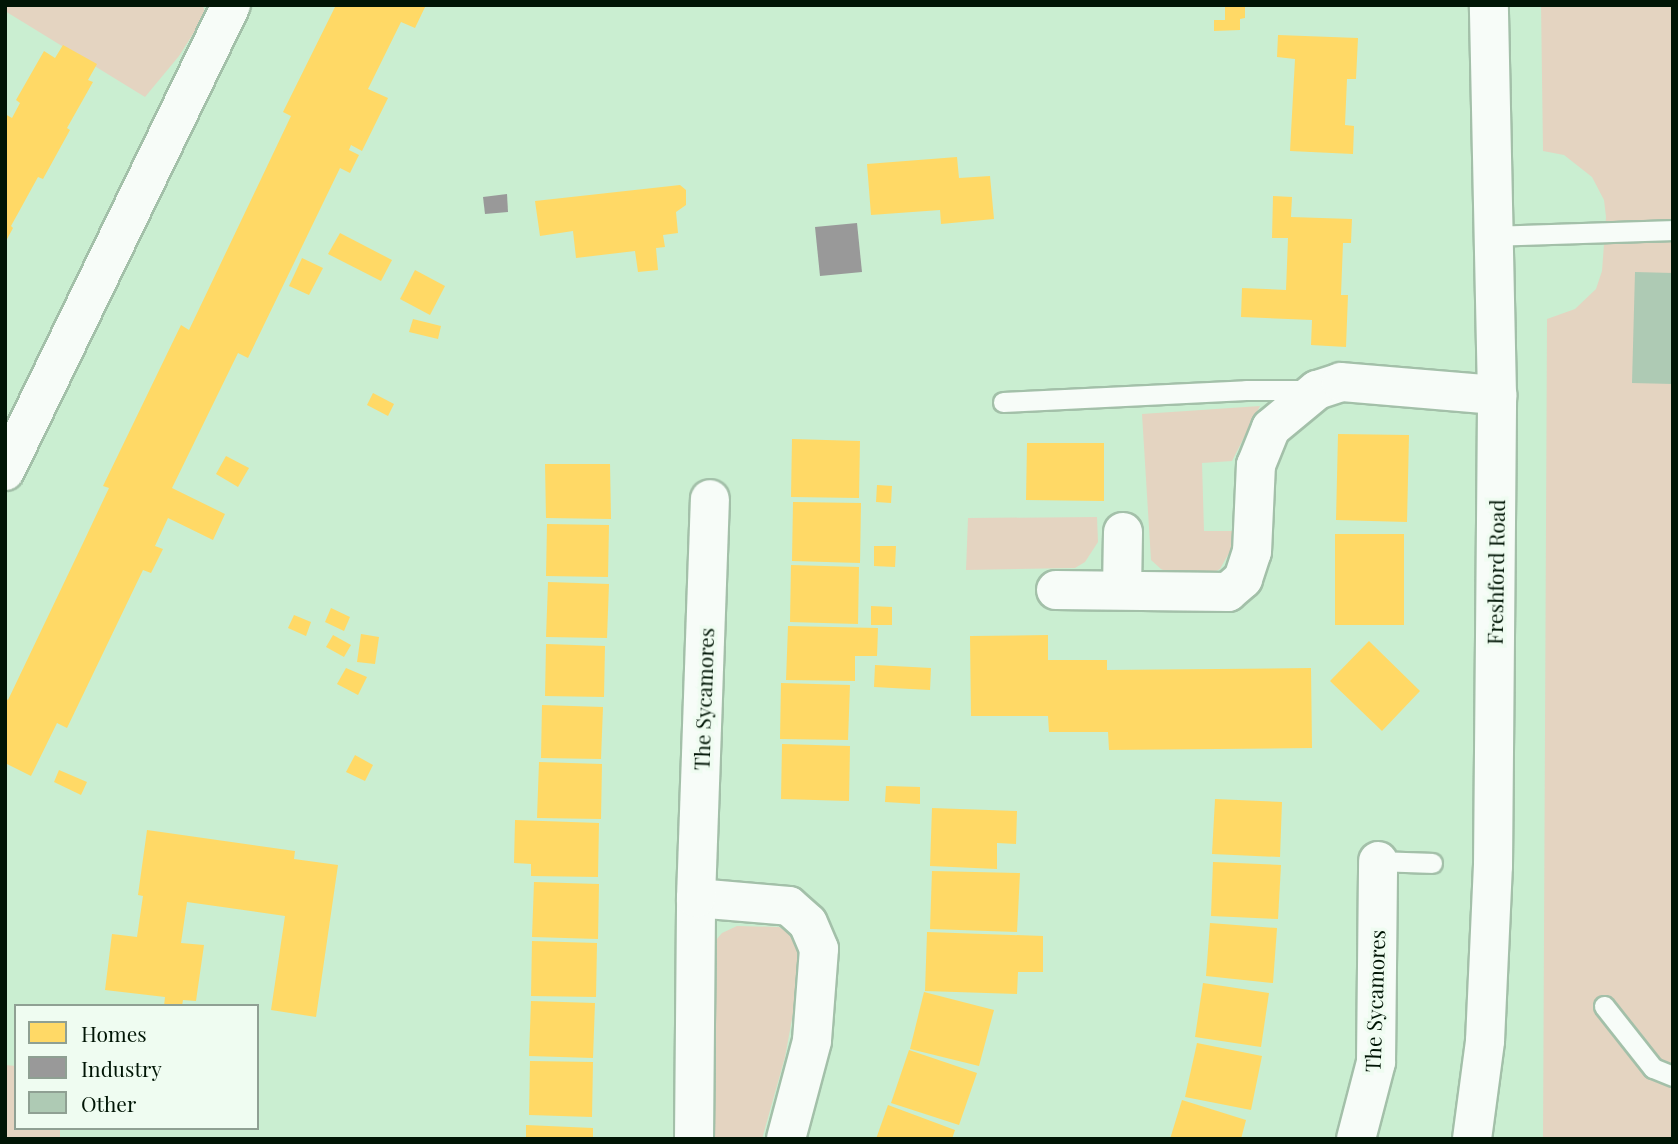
<!DOCTYPE html>
<html>
<head>
<meta charset="utf-8">
<style>
  body { margin:0 }
  #map { position:relative; width:1678px; height:1144px; overflow:hidden; background:#caeed1; font-family:"Playfair Display",serif }
  div>[style] { position:absolute }
  .green>* { inset:0; background:#e4d4c1 }
  .homes>* { inset:0; background:#ffd966 }
  .industry>* { inset:0; background:#999 }
  .building>* { inset:0; background:#aecab4 }
  .roads { filter:drop-shadow(2px 0 #a3c0a9) drop-shadow(-2px 0 #a3c0a9) drop-shadow(0 2px #a3c0a9) drop-shadow(0 -2px #a3c0a9) }
  .lane>* { height:19px; margin:-9.5px; padding:0 9.5px; transform-origin:9.5px; border-radius:9.5px; background:#f7fcf8 }
  .street>* { height:38px; margin:-19px; padding:0 19px; transform-origin:19px; border-radius:19px; background:#f7fcf8 }
  .secondary>* { height:38px; margin:-19px; padding:0 19px; transform-origin:19px; border-radius:19px; background:#f7fcf8 }
  span { translate:-50% -50%; white-space:nowrap; text-align:center; line-height:1.15; -webkit-text-stroke:7px #effcf1; paint-order:stroke }
  .street-label { font-size:21px; color:#001505 }
  .frame { position:absolute; inset:0; border:7px solid #001505; pointer-events:none }
  .legend { position:absolute; left:14px; top:1004px; width:245px; height:126px; box-sizing:border-box; background:#effcf1; border:2px solid #8fa093; margin:0; padding:9px 12px; list-style:none; font-size:21px; color:#001505 }
  .legend li { display:flex; align-items:center; gap:14px; height:35px }
  .legend b { width:35px; border:2px solid #8fa093 }
</style>
</head>
<body>
<div id="map">
  <div class="green">
    <i style="clip-path:polygon(5px 5px,203px 5px,205px 15px,179px 56px,145px 97px,5px 11px)"></i>
    <i style="clip-path:polygon(1541px 5px,1673px 5px,1673px 1139px,1543px 1139px,1547px 319px,1575px 309px,1596px 289px,1602px 271px,1606px 217px,1604px 200px,1592px 177px,1564px 155px,1543px 151px)"></i>
    <i style="clip-path:polygon(1260px 406px,1232px 461px,1202px 463px,1204px 531px,1233px 531px,1233px 546px,1220px 569px,1206px 576px,1172px 574px,1161px 569px,1151px 560px,1142px 414px)"></i>
    <i style="clip-path:polygon(1097px 517px,1098px 542px,1085px 562px,1075px 568px,966px 570px,968px 518px)"></i>
    <i style="clip-path:polygon(737px 926px,779px 927px,795px 936px,804px 954px,785px 1057px,762px 1139px,710px 1139px,711px 946px,722px 933px)"></i>
    <i style="clip-path:polygon(5px 1065px,16px 1066px,16px 1128px,60px 1128px,60px 1139px,5px 1139px)"></i>
  </div>
  <div class="homes">
    <i style="clip-path:polygon(336px 5px,426px 5px,415px 28px,401px 22px,368px 89px,388px 98px,362px 151px,351px 145px,349px 150px,359px 155px,350px 173px,340px 168px,248px 358px,238px 353px,172px 488px,225px 514px,213px 540px,168px 518px,155px 546px,163px 549px,151px 573px,143px 570px,67px 728px,57px 723px,31px 776px,5px 763px,5px 698px,8px 700px,84px 541px,109px 488px,103px 486px,181px 325px,189px 330px,291px 116px,283px 112px)"></i>
    <i style="clip-path:polygon(1225px 5px,1245px 5px,1245px 18px,1240px 19px,1240px 30px,1214px 31px,1214px 20px,1225px 20px)"></i>
    <i style="clip-path:polygon(1278px 35px,1358px 38px,1356px 79px,1347px 79px,1345px 125px,1354px 126px,1353px 154px,1290px 151px,1295px 59px,1277px 57px)"></i>
    <i style="clip-path:polygon(63px 45px,97px 64px,88px 80px,93px 82px,67px 128px,70px 130px,43px 179px,38px 177px,11px 226px,13px 228px,5px 243px,5px 114px,12px 118px,20px 103px,16px 100px,44px 51px,55px 58px)"></i>
    <i style="clip-path:polygon(957px 157px,959px 178px,990px 176px,994px 219px,941px 224px,940px 210px,871px 215px,867px 164px)"></i>
    <i style="clip-path:polygon(680px 185px,686px 190px,686px 205px,676px 212px,678px 233px,663px 235px,665px 247px,656px 248px,658px 270px,638px 272px,635px 251px,576px 258px,573px 231px,540px 236px,535px 201px)"></i>
    <i style="clip-path:polygon(1273px 196px,1292px 197px,1291px 217px,1352px 219px,1351px 243px,1343px 243px,1341px 295px,1348px 295px,1346px 347px,1311px 345px,1312px 320px,1241px 317px,1242px 288px,1286px 290px,1288px 238px,1272px 238px)"></i>
    <i style="clip-path:polygon(340px 233px,392px 260px,381px 281px,328px 254px)"></i>
    <i style="clip-path:polygon(302px 258px,323px 268px,309px 295px,289px 286px)"></i>
    <i style="clip-path:polygon(415px 270px,445px 286px,430px 315px,400px 299px)"></i>
    <i style="clip-path:polygon(413px 319px,441px 326px,438px 339px,409px 332px)"></i>
    <i style="clip-path:polygon(373px 393px,394px 404px,388px 416px,367px 405px)"></i>
    <i style="clip-path:polygon(1338px 434px,1409px 435px,1407px 522px,1336px 520px)"></i>
    <i style="clip-path:polygon(792px 439px,860px 441px,859px 498px,791px 497px)"></i>
    <i style="clip-path:polygon(1027px 443px,1104px 443px,1104px 501px,1026px 500px)"></i>
    <i style="clip-path:polygon(226px 456px,249px 468px,238px 487px,216px 474px)"></i>
    <i style="clip-path:polygon(545px 464px,610px 464px,611px 519px,546px 518px)"></i>
    <i style="clip-path:polygon(877px 485px,892px 486px,891px 503px,876px 502px)"></i>
    <i style="clip-path:polygon(793px 502px,861px 503px,860px 563px,792px 561px)"></i>
    <i style="clip-path:polygon(547px 524px,609px 525px,608px 577px,546px 576px)"></i>
    <i style="clip-path:polygon(1335px 534px,1404px 534px,1404px 625px,1335px 625px)"></i>
    <i style="clip-path:polygon(874px 546px,896px 546px,895px 567px,874px 566px)"></i>
    <i style="clip-path:polygon(791px 565px,859px 567px,858px 624px,790px 622px)"></i>
    <i style="clip-path:polygon(548px 582px,609px 584px,607px 638px,546px 637px)"></i>
    <i style="clip-path:polygon(871px 606px,892px 607px,892px 625px,871px 625px)"></i>
    <i style="clip-path:polygon(331px 608px,350px 617px,344px 631px,325px 622px)"></i>
    <i style="clip-path:polygon(294px 615px,311px 622px,306px 636px,288px 628px)"></i>
    <i style="clip-path:polygon(788px 626px,878px 628px,877px 656px,855px 656px,855px 681px,786px 680px)"></i>
    <i style="clip-path:polygon(361px 634px,379px 637px,375px 664px,357px 662px)"></i>
    <i style="clip-path:polygon(333px 635px,351px 645px,344px 657px,326px 647px)"></i>
    <i style="clip-path:polygon(1048px 635px,1048px 660px,1107px 660px,1107px 670px,1311px 668px,1312px 748px,1109px 750px,1108px 732px,1049px 732px,1048px 716px,971px 716px,970px 636px)"></i>
    <i style="clip-path:polygon(1369px 641px,1420px 691px,1382px 731px,1330px 681px)"></i>
    <i style="clip-path:polygon(546px 644px,605px 646px,604px 697px,545px 696px)"></i>
    <i style="clip-path:polygon(875px 665px,931px 668px,930px 690px,874px 687px)"></i>
    <i style="clip-path:polygon(346px 668px,367px 677px,358px 695px,337px 684px)"></i>
    <i style="clip-path:polygon(781px 683px,850px 685px,848px 740px,780px 739px)"></i>
    <i style="clip-path:polygon(542px 705px,603px 707px,601px 759px,541px 758px)"></i>
    <i style="clip-path:polygon(782px 744px,850px 746px,849px 801px,781px 799px)"></i>
    <i style="clip-path:polygon(355px 755px,373px 765px,365px 781px,346px 772px)"></i>
    <i style="clip-path:polygon(539px 762px,602px 764px,601px 819px,537px 818px)"></i>
    <i style="clip-path:polygon(59px 770px,87px 782px,81px 795px,54px 782px)"></i>
    <i style="clip-path:polygon(886px 786px,920px 787px,920px 804px,885px 802px)"></i>
    <i style="clip-path:polygon(1215px 799px,1282px 802px,1280px 857px,1212px 854px)"></i>
    <i style="clip-path:polygon(932px 808px,1017px 811px,1016px 844px,997px 843px,997px 869px,930px 866px)"></i>
    <i style="clip-path:polygon(515px 820px,599px 823px,598px 877px,531px 876px,531px 864px,514px 863px)"></i>
    <i style="clip-path:polygon(147px 830px,295px 851px,294px 859px,338px 865px,316px 1017px,271px 1010px,285px 916px,187px 902px,181px 943px,204px 945px,196px 1001px,183px 1000px,182px 1006px,164px 1006px,165px 997px,105px 990px,112px 934px,137px 937px,143px 896px,138px 895px)"></i>
    <i style="clip-path:polygon(1213px 862px,1281px 865px,1278px 919px,1211px 916px)"></i>
    <i style="clip-path:polygon(932px 871px,1020px 873px,1017px 932px,930px 929px)"></i>
    <i style="clip-path:polygon(534px 882px,599px 884px,598px 939px,532px 937px)"></i>
    <i style="clip-path:polygon(1210px 923px,1277px 928px,1273px 983px,1206px 976px)"></i>
    <i style="clip-path:polygon(927px 932px,1043px 936px,1043px 972px,1018px 972px,1017px 994px,925px 991px)"></i>
    <i style="clip-path:polygon(532px 941px,597px 943px,596px 997px,531px 996px)"></i>
    <i style="clip-path:polygon(1203px 983px,1269px 993px,1261px 1047px,1195px 1037px)"></i>
    <i style="clip-path:polygon(924px 992px,994px 1010px,979px 1066px,910px 1049px)"></i>
    <i style="clip-path:polygon(531px 1001px,595px 1003px,593px 1058px,529px 1056px)"></i>
    <i style="clip-path:polygon(1197px 1043px,1262px 1056px,1251px 1110px,1185px 1097px)"></i>
    <i style="clip-path:polygon(909px 1050px,977px 1073px,959px 1125px,891px 1103px)"></i>
    <i style="clip-path:polygon(530px 1061px,593px 1062px,592px 1117px,529px 1115px)"></i>
    <i style="clip-path:polygon(1182px 1100px,1246px 1120px,1241px 1139px,1170px 1139px)"></i>
    <i style="clip-path:polygon(888px 1105px,955px 1130px,952px 1139px,876px 1139px)"></i>
    <i style="clip-path:polygon(526px 1125px,593px 1128px,593px 1139px,526px 1139px)"></i>
  </div>
  <div class="industry">
    <i style="clip-path:polygon(507px 194px,508px 212px,485px 214px,483px 197px)"></i>
    <i style="clip-path:polygon(857px 223px,862px 272px,820px 276px,815px 227px)"></i>
  </div>
  <div class="building">
    <i style="clip-path:polygon(1635px 272px,1673px 273px,1673px 384px,1632px 383px)"></i>
  </div>
  <div class="roads">
    <div class="lane">
      <i style="left:1491px;top:236px;width:182px;rotate:-1.9deg"></i>
      <i style="left:1003px;top:402px;width:243px;rotate:-2.8deg"></i>
      <i style="left:1246px;top:390px;width:66px"></i>
      <i style="left:1378px;top:861px;width:54px;rotate:2.1deg"></i>
      <i style="left:1604px;top:1006px;width:79px;rotate:51.7deg"></i>
      <i style="left:1653px;top:1068px;width:22px;rotate:22deg"></i>
    </div>
    <div class="street">
      <i style="left:5px;top:471px;width:518px;rotate:-64.13deg"></i>
      <i style="left:1056px;top:590px;width:172px;rotate:0.7deg"></i>
      <i style="left:1228px;top:592px;width:20px;rotate:-41deg"></i>
      <i style="left:1243px;top:579px;width:28px;rotate:-72deg"></i>
      <i style="left:1252px;top:552px;width:87px;rotate:-87.4deg"></i>
      <i style="left:1256px;top:465px;width:40px;rotate:-68deg"></i>
      <i style="left:1271px;top:428px;width:60px;rotate:-39.6deg"></i>
      <i style="left:1317px;top:390px;width:25px;rotate:-18deg"></i>
      <i style="left:1341px;top:382px;width:157px;rotate:4.8deg"></i>
      <i style="left:1122px;top:590px;width:58px;rotate:-89deg"></i>
      <i style="left:696px;top:898px;width:93px;rotate:4.9deg"></i>
      <i style="left:789px;top:906px;width:25px;rotate:42deg"></i>
      <i style="left:808px;top:923px;width:28px;rotate:67deg"></i>
      <i style="left:819px;top:949px;width:92px;rotate:94.4deg"></i>
      <i style="left:812px;top:1041px;width:101px;rotate:104.9deg"></i>
      <i style="left:694px;top:1139px;width:241px;rotate:-89.5deg"></i>
      <i style="left:696px;top:898px;width:399px;rotate:-88deg"></i>
      <i style="left:1356px;top:1139px;width:80px;rotate:-75.4deg"></i>
      <i style="left:1376px;top:1062px;width:201px;rotate:-89.4deg"></i>
    </div>
    <div class="secondary">
      <i style="left:1472px;top:1139px;width:99px;rotate:-82.4deg"></i>
      <i style="left:1485px;top:1041px;width:175px;rotate:-87.4deg"></i>
      <i style="left:1493px;top:866px;width:471px;rotate:-89.5deg"></i>
      <i style="left:1497px;top:395px;width:390px;rotate:-91.2deg"></i>
    </div>
  </div>
  <div class="street-label">
    <span style="left:1495px;top:572px;rotate:-89deg">Freshford Road</span>
    <span style="left:703px;top:699px;rotate:-88deg">The Sycamores</span>
    <span style="left:1374px;top:1001px;rotate:-88deg">The Sycamores</span>
  </div>
  <div class="frame"></div>
  <ul class="legend">
  <li><b style="height:19px;background:#ffd966"></b>Homes</li>
  <li><b style="height:19px;background:#999"></b>Industry</li>
  <li><b style="height:19px;background:#aecab4"></b>Other</li>
  </ul>
</div>
</body>
</html>
